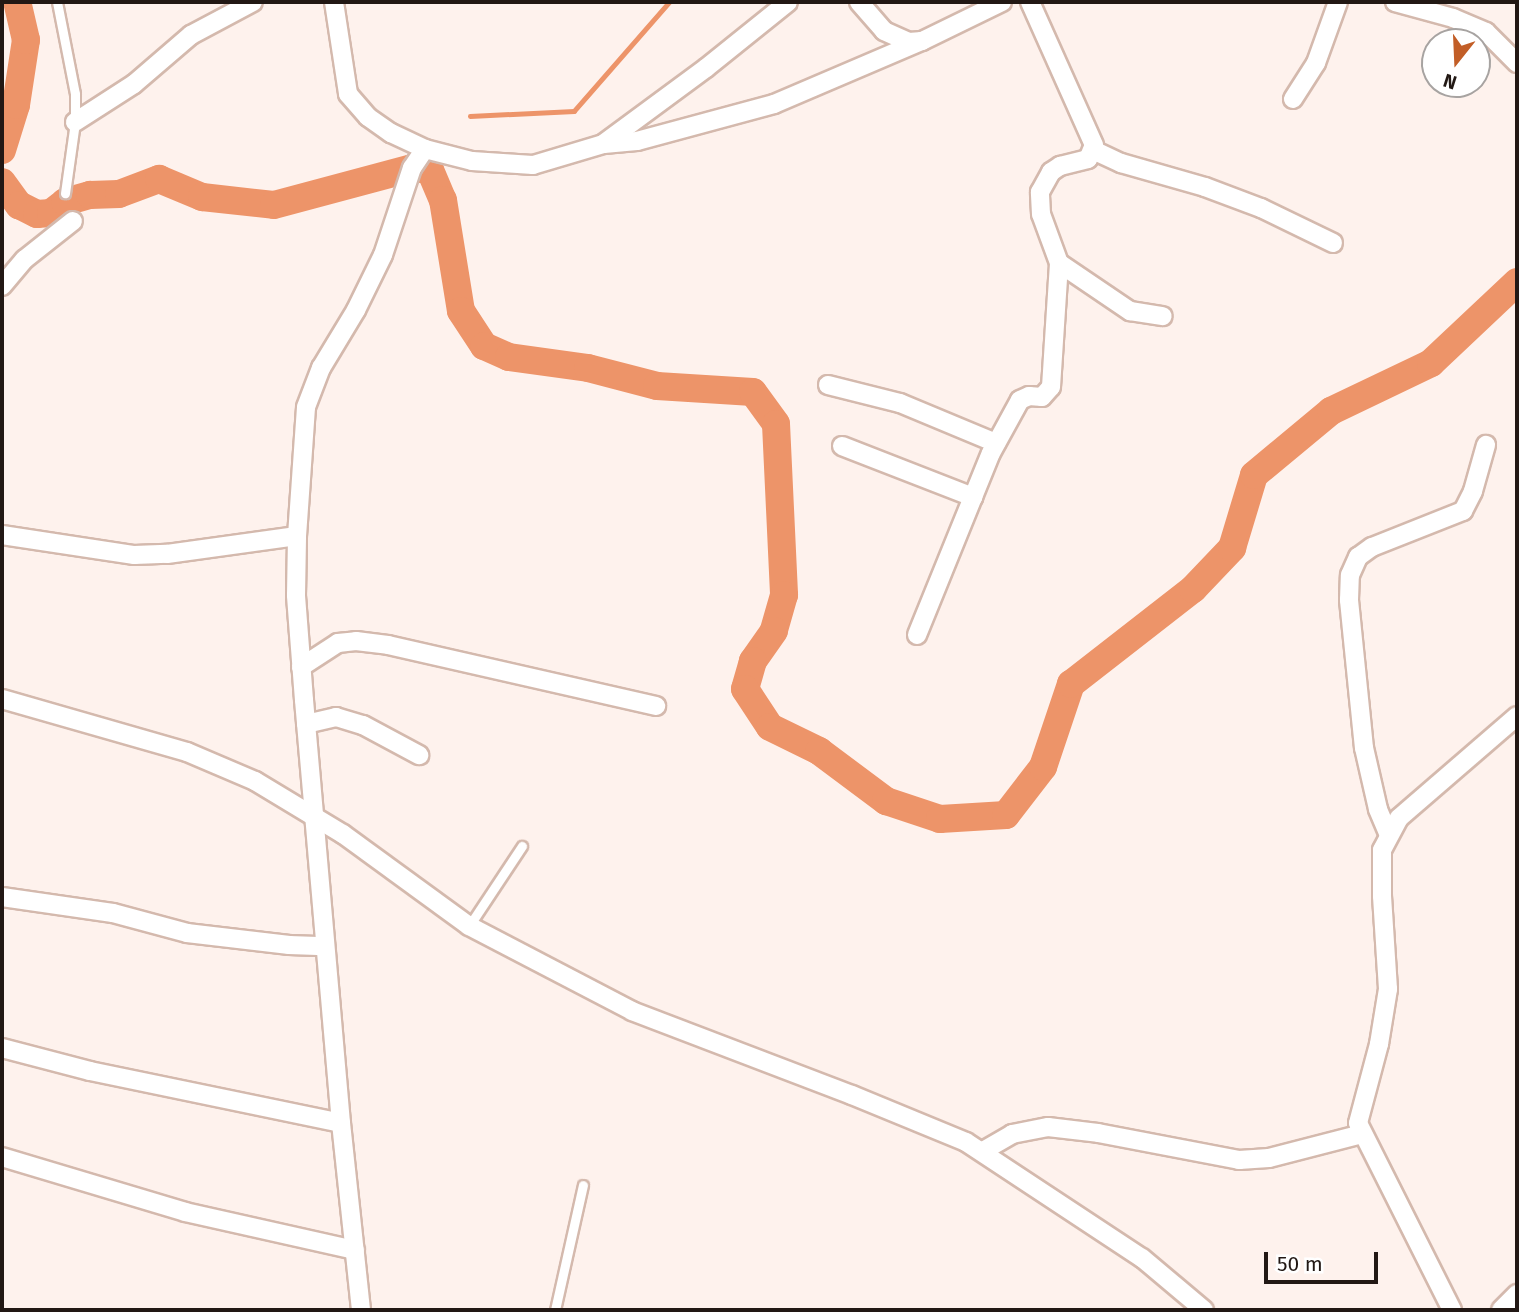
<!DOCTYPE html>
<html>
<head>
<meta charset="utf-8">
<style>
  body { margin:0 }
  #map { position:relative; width:1519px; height:1312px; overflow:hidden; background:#fef2ed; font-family:"Fira Sans",sans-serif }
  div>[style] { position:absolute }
  .stream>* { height:4.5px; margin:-2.25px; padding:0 2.25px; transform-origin:2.25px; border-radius:2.25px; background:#ed9469 }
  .river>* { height:28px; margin:-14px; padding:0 14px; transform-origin:14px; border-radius:14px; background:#ed9469 }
  .roads { filter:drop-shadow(2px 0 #d4b9ad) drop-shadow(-2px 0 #d4b9ad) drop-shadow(0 2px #d4b9ad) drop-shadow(0 -2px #d4b9ad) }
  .service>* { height:9px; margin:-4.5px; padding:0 4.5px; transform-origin:4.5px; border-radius:4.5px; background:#fff }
  .minor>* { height:18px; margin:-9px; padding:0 9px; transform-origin:9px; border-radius:9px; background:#fff }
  span { translate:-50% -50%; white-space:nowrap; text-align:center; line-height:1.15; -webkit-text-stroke:7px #fff; paint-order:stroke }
  .frame { position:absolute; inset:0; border:4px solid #221814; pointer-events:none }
  .north { position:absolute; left:1421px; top:28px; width:70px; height:70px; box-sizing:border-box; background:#fff; border:2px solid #a7a3a1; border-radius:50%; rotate:198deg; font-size:19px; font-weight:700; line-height:28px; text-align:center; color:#221814 }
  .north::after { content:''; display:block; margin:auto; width:24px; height:32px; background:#c25e27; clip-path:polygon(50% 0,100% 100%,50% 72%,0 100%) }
  .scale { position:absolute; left:1264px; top:1252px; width:114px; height:32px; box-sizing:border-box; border:4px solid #221814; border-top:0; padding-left:9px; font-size:21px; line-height:24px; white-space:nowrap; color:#221814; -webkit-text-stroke:5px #fff; paint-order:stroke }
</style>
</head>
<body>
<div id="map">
  <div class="stream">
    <i style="left:470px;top:116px;width:104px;rotate:-2.8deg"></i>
    <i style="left:574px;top:111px;width:145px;rotate:-48.9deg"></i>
  </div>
  <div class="river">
    <i style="left:2px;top:150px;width:47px;rotate:-72.7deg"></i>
    <i style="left:16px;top:105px;width:66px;rotate:-81.3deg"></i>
    <i style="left:26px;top:40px;width:39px;rotate:-103deg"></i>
    <i style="left:2px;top:182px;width:29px;rotate:54deg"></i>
    <i style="left:19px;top:205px;width:20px;rotate:27deg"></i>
    <i style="left:37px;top:214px;width:14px;rotate:-4deg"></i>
    <i style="left:51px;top:213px;width:18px;rotate:-38deg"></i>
    <i style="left:65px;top:202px;width:26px;rotate:-16deg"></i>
    <i style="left:90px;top:195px;width:29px;rotate:-2deg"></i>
    <i style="left:119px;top:194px;width:43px;rotate:-20.6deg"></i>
    <i style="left:159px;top:179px;width:47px;rotate:22.7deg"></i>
    <i style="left:202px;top:197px;width:72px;rotate:6.3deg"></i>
    <i style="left:274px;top:205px;width:143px;rotate:-15deg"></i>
    <i style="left:412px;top:168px;width:18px;rotate:6deg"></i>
    <i style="left:430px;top:170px;width:33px;rotate:67deg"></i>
    <i style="left:443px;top:200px;width:112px;rotate:80.8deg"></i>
    <i style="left:461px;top:311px;width:42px;rotate:56.7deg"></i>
    <i style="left:484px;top:346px;width:27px;rotate:24deg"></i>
    <i style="left:509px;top:357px;width:80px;rotate:7.9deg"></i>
    <i style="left:588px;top:368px;width:71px;rotate:14.6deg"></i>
    <i style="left:657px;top:386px;width:96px;rotate:3.6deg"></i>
    <i style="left:753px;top:392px;width:39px;rotate:54deg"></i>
    <i style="left:776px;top:424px;width:171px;rotate:87.3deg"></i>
    <i style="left:784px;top:595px;width:37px;rotate:106deg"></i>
    <i style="left:774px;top:631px;width:37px;rotate:125deg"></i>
    <i style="left:753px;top:661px;width:29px;rotate:106deg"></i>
    <i style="left:745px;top:689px;width:45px;rotate:56.7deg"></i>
    <i style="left:770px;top:727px;width:55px;rotate:26.1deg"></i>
    <i style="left:819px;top:751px;width:84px;rotate:36.7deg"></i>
    <i style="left:886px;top:801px;width:57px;rotate:18.4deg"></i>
    <i style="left:940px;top:819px;width:66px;rotate:-3.5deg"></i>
    <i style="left:1006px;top:815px;width:61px;rotate:-52.4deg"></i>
    <i style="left:1043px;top:767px;width:88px;rotate:-71.4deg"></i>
    <i style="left:1071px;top:684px;width:155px;rotate:-37.9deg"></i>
    <i style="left:1193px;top:589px;width:57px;rotate:-46.4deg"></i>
    <i style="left:1232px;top:548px;width:76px;rotate:-73.2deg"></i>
    <i style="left:1254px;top:475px;width:100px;rotate:-39.7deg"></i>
    <i style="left:1331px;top:411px;width:111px;rotate:-25.6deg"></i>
    <i style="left:1431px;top:363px;width:118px;rotate:-43.3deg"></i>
  </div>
  <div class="roads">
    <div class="service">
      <i style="left:57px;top:2px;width:94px;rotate:78.9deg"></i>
      <i style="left:75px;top:94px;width:28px;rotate:90deg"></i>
      <i style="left:75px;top:122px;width:72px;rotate:98deg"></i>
      <i style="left:469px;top:926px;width:96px;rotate:-56.5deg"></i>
      <i style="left:555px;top:1310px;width:128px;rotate:-77.4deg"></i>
    </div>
    <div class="minor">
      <i style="left:334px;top:2px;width:93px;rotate:81.3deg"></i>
      <i style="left:348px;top:94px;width:30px;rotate:49deg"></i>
      <i style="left:368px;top:117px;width:28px;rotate:35deg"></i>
      <i style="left:391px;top:133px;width:38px;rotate:25deg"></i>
      <i style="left:425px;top:149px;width:49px;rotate:14.3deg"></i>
      <i style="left:472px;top:161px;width:61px;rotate:3.8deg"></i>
      <i style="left:533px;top:165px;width:73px;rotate:-16.7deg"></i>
      <i style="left:603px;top:144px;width:128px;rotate:-36.4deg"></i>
      <i style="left:706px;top:68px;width:105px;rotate:-38.8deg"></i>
      <i style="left:859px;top:2px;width:38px;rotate:49deg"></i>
      <i style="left:884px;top:31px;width:27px;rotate:24deg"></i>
      <i style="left:909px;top:42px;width:13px;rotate:-4deg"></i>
      <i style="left:922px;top:41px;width:89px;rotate:-26deg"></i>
      <i style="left:1395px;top:2px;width:60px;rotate:15.4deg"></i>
      <i style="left:1453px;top:18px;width:36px;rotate:23deg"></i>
      <i style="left:1486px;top:32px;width:44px;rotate:45deg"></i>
      <i style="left:1293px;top:99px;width:43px;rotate:-57.4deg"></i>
      <i style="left:1316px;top:63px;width:65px;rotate:-70.2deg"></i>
      <i style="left:75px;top:122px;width:70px;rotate:-32.8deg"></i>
      <i style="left:134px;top:84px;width:75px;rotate:-40.7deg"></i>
      <i style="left:191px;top:35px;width:70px;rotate:-28deg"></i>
      <i style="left:604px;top:144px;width:33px;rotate:-5deg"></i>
      <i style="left:637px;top:141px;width:142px;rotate:-15.1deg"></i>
      <i style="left:774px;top:104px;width:161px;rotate:-23.1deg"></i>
      <i style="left:1093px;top:150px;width:31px;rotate:25deg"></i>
      <i style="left:1121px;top:163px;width:87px;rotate:15.9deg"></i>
      <i style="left:1205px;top:187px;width:60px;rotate:20.6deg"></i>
      <i style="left:1261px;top:208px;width:80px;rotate:25.9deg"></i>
      <i style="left:1059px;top:263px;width:86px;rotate:34.1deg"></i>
      <i style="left:1130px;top:311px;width:33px;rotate:9deg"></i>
      <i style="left:2px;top:286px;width:35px;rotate:-50deg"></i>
      <i style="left:25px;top:259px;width:61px;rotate:-38.4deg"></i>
      <i style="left:828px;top:385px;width:74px;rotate:14deg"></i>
      <i style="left:900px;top:403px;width:104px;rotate:22.6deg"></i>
      <i style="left:842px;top:446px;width:141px;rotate:21.3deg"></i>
      <i style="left:2px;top:535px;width:134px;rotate:8.6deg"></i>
      <i style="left:134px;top:555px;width:33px;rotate:-2deg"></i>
      <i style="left:167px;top:554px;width:131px;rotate:-7.9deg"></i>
      <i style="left:917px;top:635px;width:196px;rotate:-67.9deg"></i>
      <i style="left:991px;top:453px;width:60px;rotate:-61.3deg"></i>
      <i style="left:1020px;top:400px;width:10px;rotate:-24deg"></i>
      <i style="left:1029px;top:396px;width:13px;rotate:4deg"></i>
      <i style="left:1042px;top:397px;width:13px;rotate:-48deg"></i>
      <i style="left:1051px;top:387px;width:124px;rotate:-86.3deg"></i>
      <i style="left:1059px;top:263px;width:52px;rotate:-110.2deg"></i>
      <i style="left:1041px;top:214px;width:22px;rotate:-93deg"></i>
      <i style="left:1040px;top:192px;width:23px;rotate:-61deg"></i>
      <i style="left:1051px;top:172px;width:11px;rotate:-34deg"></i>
      <i style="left:1060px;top:166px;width:29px;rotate:-14deg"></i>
      <i style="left:1088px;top:159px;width:15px;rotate:-67deg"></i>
      <i style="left:1094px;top:145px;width:157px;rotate:-114.1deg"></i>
      <i style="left:301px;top:667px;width:44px;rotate:-33deg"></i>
      <i style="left:338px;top:643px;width:18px;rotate:-6deg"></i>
      <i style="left:356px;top:641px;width:32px;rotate:7deg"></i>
      <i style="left:388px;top:645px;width:275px;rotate:12.8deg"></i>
      <i style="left:2px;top:699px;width:192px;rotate:16deg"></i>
      <i style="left:187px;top:752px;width:74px;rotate:23.1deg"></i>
      <i style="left:255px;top:781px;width:103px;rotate:31.1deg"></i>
      <i style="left:343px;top:834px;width:156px;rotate:36.1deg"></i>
      <i style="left:469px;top:926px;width:184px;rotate:27.5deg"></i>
      <i style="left:632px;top:1011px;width:235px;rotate:20.9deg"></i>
      <i style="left:852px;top:1095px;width:123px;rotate:22.4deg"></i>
      <i style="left:966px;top:1142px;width:211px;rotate:33.4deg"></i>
      <i style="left:1142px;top:1258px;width:81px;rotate:40deg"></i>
      <i style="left:306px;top:724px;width:31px;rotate:-13deg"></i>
      <i style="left:336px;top:717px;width:28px;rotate:17deg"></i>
      <i style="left:363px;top:725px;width:64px;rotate:28.2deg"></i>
      <i style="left:1388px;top:833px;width:26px;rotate:-113deg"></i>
      <i style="left:1378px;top:809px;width:63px;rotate:-102.9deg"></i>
      <i style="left:1364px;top:748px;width:149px;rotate:-95.8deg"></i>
      <i style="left:1349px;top:600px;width:25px;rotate:-88deg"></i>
      <i style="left:1350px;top:575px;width:20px;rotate:-66deg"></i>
      <i style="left:1358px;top:557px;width:17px;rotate:-36deg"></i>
      <i style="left:1372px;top:547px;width:98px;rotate:-21.6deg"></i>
      <i style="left:1463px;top:511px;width:22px;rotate:-63deg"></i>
      <i style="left:1473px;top:491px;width:48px;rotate:-74.2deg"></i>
      <i style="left:2px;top:897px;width:112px;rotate:8.2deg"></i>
      <i style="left:113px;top:913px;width:77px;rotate:15.1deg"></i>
      <i style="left:187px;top:933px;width:103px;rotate:6.7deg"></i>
      <i style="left:289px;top:945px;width:36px;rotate:2deg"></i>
      <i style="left:2px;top:1048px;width:91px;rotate:14.6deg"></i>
      <i style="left:90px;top:1071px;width:256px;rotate:11.7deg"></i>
      <i style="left:983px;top:1151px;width:34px;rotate:-30deg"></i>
      <i style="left:1012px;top:1134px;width:37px;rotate:-11deg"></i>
      <i style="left:1048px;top:1127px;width:50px;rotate:6.8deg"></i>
      <i style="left:1098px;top:1133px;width:144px;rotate:10.8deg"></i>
      <i style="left:1239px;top:1160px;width:30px;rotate:-4deg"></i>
      <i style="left:1269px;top:1158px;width:96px;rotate:-14.5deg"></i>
      <i style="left:2px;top:1157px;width:191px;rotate:16.7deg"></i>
      <i style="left:185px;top:1212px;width:174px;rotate:12.6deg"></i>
      <i style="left:361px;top:1310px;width:188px;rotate:-96.1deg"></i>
      <i style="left:341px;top:1123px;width:425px;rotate:-95deg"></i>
      <i style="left:304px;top:700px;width:105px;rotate:-94.4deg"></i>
      <i style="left:296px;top:595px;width:59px;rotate:-89deg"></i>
      <i style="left:297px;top:536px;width:129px;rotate:-86deg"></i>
      <i style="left:306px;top:407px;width:42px;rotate:-69deg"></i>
      <i style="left:321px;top:368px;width:68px;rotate:-58.9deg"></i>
      <i style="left:356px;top:310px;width:61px;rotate:-63.9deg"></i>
      <i style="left:383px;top:255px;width:92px;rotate:-71.6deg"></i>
      <i style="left:412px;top:168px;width:23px;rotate:-56deg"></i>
      <i style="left:1452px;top:1310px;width:209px;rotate:-116.7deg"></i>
      <i style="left:1358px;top:1123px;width:82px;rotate:-75.1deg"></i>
      <i style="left:1379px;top:1044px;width:56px;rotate:-80.7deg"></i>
      <i style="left:1388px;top:989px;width:93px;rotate:-93.7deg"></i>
      <i style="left:1382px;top:896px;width:46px;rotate:-90deg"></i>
      <i style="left:1382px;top:850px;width:36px;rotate:-62deg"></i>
      <i style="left:1399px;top:818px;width:156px;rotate:-40.8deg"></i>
      <i style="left:1501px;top:1310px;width:23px;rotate:-45deg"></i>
    </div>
  </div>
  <div class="frame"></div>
  <div class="north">N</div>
  <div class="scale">50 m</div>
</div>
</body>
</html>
